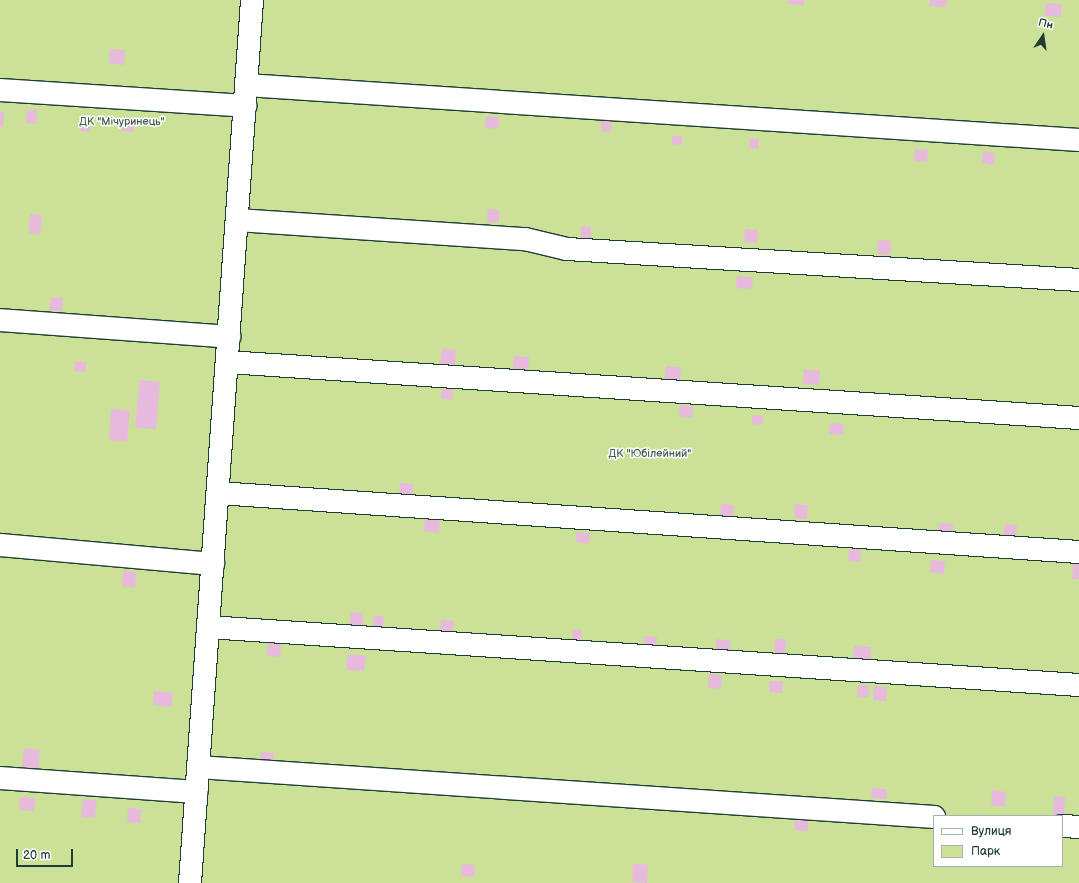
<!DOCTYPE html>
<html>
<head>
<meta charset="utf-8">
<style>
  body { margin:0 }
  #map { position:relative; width:1079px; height:883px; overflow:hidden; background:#f8eaf5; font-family:"Balsamiq Sans",sans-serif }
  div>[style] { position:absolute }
  .green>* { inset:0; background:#cbe197 }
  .building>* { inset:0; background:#e7b9dd }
  .roads { filter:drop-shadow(1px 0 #1f3d34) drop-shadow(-1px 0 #1f3d34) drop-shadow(0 1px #1f3d34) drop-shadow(0 -1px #1f3d34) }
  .minor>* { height:22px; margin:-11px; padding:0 11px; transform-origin:11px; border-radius:11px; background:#fff }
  span { translate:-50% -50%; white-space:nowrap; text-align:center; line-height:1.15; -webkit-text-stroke:3px #fff; paint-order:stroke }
  .park-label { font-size:11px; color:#415e48 }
  .legend { position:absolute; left:933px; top:815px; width:130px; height:52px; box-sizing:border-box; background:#fff; border:1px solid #a5b1ae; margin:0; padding:5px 7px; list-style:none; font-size:12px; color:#1f3d34 }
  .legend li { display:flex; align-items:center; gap:8px; height:20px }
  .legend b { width:20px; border:1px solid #a5b1ae }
  .north { position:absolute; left:1023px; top:16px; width:40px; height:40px; -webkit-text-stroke:3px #fff; paint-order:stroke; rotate:13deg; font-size:11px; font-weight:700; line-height:16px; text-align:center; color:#1f3d34 }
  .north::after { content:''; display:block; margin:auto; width:14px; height:18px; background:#1f3d34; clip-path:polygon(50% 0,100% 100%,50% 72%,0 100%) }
  .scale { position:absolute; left:16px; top:849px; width:57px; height:18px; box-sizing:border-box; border:2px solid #1f3d34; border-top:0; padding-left:5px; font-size:12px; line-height:14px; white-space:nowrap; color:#1f3d34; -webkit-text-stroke:3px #fff; paint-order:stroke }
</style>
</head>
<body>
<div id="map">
  <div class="green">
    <i style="clip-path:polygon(evenodd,0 0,1079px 0,1079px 883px,0 883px,0 0,934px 816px,1062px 816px,1062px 866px,934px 866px,934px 816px)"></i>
  </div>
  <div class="building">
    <i style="clip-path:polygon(788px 0,804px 0,804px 5px,787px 4px)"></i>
    <i style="clip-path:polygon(930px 0,947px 0,946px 7px,929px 6px)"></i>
    <i style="clip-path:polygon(1046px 3px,1061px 4px,1061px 17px,1044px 16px)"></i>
    <i style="clip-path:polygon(110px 49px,125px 50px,124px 65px,109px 63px)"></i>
    <i style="clip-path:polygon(27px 110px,37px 110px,36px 124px,26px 123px)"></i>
    <i style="clip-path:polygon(0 111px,4px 112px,3px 127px,0 127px)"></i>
    <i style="clip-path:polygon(486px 116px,499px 117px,498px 129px,485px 128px)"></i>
    <i style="clip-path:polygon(122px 117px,134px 118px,133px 132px,121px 131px)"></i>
    <i style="clip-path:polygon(81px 118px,90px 119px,89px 132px,80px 131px)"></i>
    <i style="clip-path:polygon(601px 121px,612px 122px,611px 132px,601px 131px)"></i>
    <i style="clip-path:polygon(672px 136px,682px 136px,682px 145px,672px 144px)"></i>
    <i style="clip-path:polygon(750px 138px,759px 139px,758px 149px,749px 148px)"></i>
    <i style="clip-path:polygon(915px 149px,928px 150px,927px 162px,914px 161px)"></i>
    <i style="clip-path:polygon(983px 152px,995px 153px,994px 165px,982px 163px)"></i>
    <i style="clip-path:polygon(488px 209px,499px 210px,499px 223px,487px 222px)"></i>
    <i style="clip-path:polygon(30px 214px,42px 215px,40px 234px,29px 233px)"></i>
    <i style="clip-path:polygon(581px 226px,591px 227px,591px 239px,581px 238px)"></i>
    <i style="clip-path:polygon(745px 229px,758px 230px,757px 243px,744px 242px)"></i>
    <i style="clip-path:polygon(878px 240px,891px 241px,890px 255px,877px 254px)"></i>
    <i style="clip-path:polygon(737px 276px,753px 277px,752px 289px,736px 288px)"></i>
    <i style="clip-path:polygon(51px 297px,63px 298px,62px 311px,50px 310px)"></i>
    <i style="clip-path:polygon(442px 349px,456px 350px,455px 365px,440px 364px)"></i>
    <i style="clip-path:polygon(514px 356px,529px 357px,528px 374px,513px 372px)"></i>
    <i style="clip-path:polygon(75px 361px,86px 362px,86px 372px,74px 371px)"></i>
    <i style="clip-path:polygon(666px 366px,681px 367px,680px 383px,664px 382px)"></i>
    <i style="clip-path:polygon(804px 369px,820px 371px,819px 385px,803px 384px)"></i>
    <i style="clip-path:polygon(140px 380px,160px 382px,156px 429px,135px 428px)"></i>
    <i style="clip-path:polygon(442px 389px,453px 390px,452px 400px,441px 399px)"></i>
    <i style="clip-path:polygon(680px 405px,693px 406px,692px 418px,679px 417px)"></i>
    <i style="clip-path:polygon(111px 409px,130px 411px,127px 442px,109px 440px)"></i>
    <i style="clip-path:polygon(752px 415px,763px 416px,762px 425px,752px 424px)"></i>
    <i style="clip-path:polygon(830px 423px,844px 424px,843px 435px,829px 434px)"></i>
    <i style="clip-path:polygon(400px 483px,413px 484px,412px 497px,399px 496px)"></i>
    <i style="clip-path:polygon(721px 504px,734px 505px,733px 517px,720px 516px)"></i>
    <i style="clip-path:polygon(795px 504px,808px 505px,807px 519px,794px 518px)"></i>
    <i style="clip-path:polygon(425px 517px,440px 518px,439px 533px,424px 531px)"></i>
    <i style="clip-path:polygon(939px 523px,953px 524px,952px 538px,938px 536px)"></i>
    <i style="clip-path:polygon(1005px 524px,1017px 525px,1016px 537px,1003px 536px)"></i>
    <i style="clip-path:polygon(577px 532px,590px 533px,589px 544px,576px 542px)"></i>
    <i style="clip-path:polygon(849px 549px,861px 550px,860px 562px,848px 561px)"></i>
    <i style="clip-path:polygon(931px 560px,945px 561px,944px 574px,930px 572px)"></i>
    <i style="clip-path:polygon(1073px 563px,1079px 564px,1079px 579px,1072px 579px)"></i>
    <i style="clip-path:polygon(123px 571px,136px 572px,135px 588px,122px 586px)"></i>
    <i style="clip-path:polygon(351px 612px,363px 613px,362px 628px,349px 627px)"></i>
    <i style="clip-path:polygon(374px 616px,384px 616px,383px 627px,373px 626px)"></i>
    <i style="clip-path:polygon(441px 620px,454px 621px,452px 634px,440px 633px)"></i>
    <i style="clip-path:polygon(573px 629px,582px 630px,581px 642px,572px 641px)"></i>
    <i style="clip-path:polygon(644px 636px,657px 637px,656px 649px,643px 648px)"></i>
    <i style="clip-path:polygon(716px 639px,731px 641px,730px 653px,716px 652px)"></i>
    <i style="clip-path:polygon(775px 639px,786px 639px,785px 657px,774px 656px)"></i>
    <i style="clip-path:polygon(268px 643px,281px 644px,280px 657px,267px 656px)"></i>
    <i style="clip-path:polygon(854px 646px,871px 647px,870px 664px,853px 663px)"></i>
    <i style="clip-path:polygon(348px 654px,366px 656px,364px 671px,346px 670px)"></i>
    <i style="clip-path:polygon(709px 674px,722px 675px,721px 689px,708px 688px)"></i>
    <i style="clip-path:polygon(770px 681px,783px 681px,782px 693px,769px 692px)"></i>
    <i style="clip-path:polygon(858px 685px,869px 686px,868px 697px,857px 697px)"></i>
    <i style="clip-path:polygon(874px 686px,887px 687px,886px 701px,873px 700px)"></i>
    <i style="clip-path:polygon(154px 691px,173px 693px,171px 707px,153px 705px)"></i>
    <i style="clip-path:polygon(24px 748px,40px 750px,38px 768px,22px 767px)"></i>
    <i style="clip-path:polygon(261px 752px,274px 753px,273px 764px,260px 763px)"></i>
    <i style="clip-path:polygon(872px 788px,887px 789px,886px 799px,871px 798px)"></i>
    <i style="clip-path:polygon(992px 790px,1006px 792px,1005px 807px,991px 805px)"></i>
    <i style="clip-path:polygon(1054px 796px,1065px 797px,1064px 815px,1053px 814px)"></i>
    <i style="clip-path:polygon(20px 797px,35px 798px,34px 811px,19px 810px)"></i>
    <i style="clip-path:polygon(83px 799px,97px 800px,95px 818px,81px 817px)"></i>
    <i style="clip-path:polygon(128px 808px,142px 809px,140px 823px,127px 822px)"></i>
    <i style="clip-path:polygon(795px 820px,808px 821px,808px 831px,794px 830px)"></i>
    <i style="clip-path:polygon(462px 864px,475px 865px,474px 877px,461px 876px)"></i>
    <i style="clip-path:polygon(633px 864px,648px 865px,647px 883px,632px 882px)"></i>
  </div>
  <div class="roads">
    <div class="minor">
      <i style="left:246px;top:85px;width:835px;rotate:3.78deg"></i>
      <i style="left:0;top:90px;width:246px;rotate:3.7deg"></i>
      <i style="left:237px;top:220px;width:289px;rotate:3.8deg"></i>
      <i style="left:525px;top:239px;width:43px;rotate:13.4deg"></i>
      <i style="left:567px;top:249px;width:513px;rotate:3.46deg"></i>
      <i style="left:0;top:320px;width:230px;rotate:4.2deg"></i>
      <i style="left:227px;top:362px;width:854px;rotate:3.76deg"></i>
      <i style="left:218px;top:493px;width:863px;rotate:3.92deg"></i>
      <i style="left:0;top:545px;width:214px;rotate:5.1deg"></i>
      <i style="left:208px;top:627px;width:873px;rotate:3.81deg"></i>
      <i style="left:198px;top:767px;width:738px;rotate:3.89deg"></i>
      <i style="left:0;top:778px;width:197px;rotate:4.1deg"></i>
      <i style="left:1062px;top:826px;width:17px;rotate:3deg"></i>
      <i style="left:190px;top:883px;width:885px;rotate:-85.98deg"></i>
    </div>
  </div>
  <div class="park-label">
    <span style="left:122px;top:122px">ДК "Мічуринець"</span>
    <span style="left:650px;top:454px">ДК "Юбілейний"</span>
  </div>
  <ul class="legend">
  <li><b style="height:5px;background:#fff"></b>Вулиця</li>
  <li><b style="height:11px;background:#cbe197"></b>Парк</li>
  </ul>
  <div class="north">Пн</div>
  <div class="scale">20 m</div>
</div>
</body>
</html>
